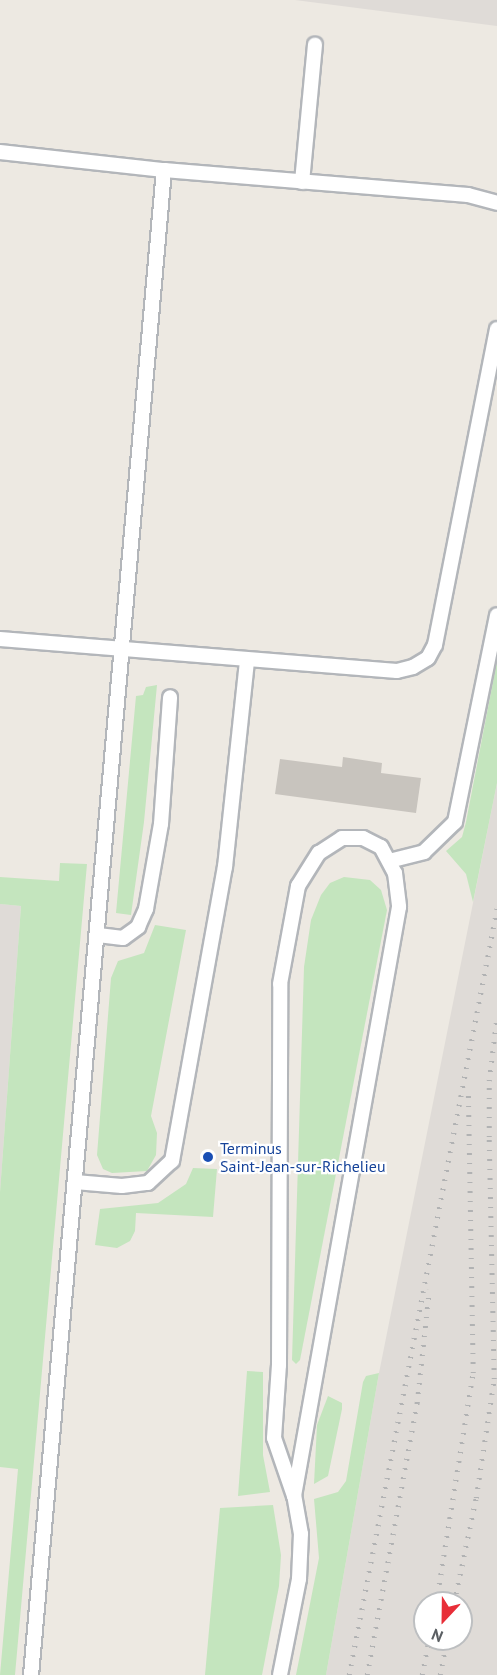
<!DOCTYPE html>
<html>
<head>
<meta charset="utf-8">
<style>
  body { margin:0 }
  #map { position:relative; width:497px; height:1675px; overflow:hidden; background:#ede9e2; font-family:"PT Sans",sans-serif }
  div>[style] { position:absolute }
  .industrial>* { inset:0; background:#dfdbd7 }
  .green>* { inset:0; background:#c4e5be }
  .building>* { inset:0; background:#c8c4be }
  .roads { filter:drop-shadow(2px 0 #b3b6ba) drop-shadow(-2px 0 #b3b6ba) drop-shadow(0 2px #b3b6ba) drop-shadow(0 -2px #b3b6ba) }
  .service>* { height:14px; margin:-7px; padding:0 7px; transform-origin:7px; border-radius:7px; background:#fff }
  .rail>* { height:4.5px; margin-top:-2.25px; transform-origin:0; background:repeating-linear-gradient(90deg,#b1b2b3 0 1.5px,transparent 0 9.5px) }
  .dots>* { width:16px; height:16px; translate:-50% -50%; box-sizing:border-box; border:3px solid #fff; border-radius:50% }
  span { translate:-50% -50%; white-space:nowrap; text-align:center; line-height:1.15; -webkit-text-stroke:4.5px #fff; paint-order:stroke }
  .transit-label { font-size:16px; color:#164399 }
  .left { translate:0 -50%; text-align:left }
  .north { position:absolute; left:413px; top:1591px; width:60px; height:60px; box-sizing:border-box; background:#fff; border:2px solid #bdbfc1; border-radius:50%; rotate:202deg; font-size:16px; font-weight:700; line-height:24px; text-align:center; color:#5b5f63 }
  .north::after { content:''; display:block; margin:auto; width:21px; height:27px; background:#e82e38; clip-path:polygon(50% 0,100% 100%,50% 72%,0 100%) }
</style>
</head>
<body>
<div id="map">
  <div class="industrial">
    <i style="clip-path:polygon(295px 0,497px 0,497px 26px)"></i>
    <i style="clip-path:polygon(evenodd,497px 783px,497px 1675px,326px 1675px,379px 1373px,497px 783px,425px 1603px,461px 1603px,461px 1639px,425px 1639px,425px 1603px)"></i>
    <i style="clip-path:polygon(0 904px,21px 906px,0 1192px)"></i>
  </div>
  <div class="green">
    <i style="clip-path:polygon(497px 661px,497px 783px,473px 902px,466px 874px,446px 851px,462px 837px,466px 822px)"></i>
    <i style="clip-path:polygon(157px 685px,144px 822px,131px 915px,116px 913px,136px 696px,143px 695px,146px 687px)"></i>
    <i style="clip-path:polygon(60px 863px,87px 864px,15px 1675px,0 1675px,18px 1469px,0 1467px,0 1192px,21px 906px,0 904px,0 877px,59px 881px)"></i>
    <i style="clip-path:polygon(344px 877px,370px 880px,381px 890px,387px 910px,300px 1360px,296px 1364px,292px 1360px,304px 967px,311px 920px,321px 895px,330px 883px)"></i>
    <i style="clip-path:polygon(155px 925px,186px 930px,151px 1116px,157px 1133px,156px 1155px,147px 1171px,112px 1173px,103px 1169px,97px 1155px,111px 978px,118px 961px,144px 953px)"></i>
    <i style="clip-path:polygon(193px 1168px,217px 1169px,213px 1217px,136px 1213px,135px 1231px,130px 1241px,117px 1248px,95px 1245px,100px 1209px,158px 1203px,186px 1184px)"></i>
    <i style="clip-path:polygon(247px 1371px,263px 1372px,263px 1455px,270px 1492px,238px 1496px)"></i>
    <i style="clip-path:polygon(379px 1373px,326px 1675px,296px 1675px,319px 1558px,314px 1499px,338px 1492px,346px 1481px,363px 1382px,366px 1376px)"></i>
    <i style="clip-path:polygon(328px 1396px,342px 1403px,342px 1409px,328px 1476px,314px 1484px,317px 1425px)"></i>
    <i style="clip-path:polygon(273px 1505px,281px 1555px,279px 1586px,262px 1675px,205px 1675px,220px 1508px)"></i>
  </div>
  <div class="building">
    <i style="clip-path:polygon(343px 757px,382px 763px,381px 773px,421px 778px,416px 813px,275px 794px,280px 759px,342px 767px)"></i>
  </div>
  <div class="roads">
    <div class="service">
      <i style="left:0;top:152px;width:165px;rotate:6.3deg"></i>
      <i style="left:164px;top:170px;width:305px;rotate:4.7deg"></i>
      <i style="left:468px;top:195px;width:30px;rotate:15deg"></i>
      <i style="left:302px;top:182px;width:138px;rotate:-84.6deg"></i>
      <i style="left:0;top:639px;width:398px;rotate:4.6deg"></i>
      <i style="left:397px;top:671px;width:16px;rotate:-14deg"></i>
      <i style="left:413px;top:667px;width:17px;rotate:-31deg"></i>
      <i style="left:428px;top:658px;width:15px;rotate:-62deg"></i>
      <i style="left:435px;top:645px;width:322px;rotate:-78.9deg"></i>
      <i style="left:389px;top:861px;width:36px;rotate:-14deg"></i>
      <i style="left:424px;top:852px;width:43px;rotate:-44.1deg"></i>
      <i style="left:455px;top:822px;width:211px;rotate:-78.5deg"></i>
      <i style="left:98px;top:935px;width:25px;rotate:7deg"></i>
      <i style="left:123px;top:938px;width:19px;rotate:-36deg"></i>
      <i style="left:138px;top:927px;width:20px;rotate:-66deg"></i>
      <i style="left:146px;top:909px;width:86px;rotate:-80deg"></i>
      <i style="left:161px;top:824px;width:127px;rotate:-85.9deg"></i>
      <i style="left:75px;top:1182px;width:47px;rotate:4.9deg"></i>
      <i style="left:122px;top:1186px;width:26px;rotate:-7deg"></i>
      <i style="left:148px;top:1183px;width:33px;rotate:-43deg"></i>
      <i style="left:172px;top:1161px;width:299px;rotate:-79.8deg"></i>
      <i style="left:225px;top:867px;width:207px;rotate:-83.9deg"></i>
      <i style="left:31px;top:1675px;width:1511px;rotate:-84.95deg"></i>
      <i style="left:280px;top:1675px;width:98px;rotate:-78.8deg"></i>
      <i style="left:299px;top:1579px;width:45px;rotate:-87.5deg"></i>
      <i style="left:301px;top:1534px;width:39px;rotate:-100deg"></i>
      <i style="left:294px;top:1496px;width:61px;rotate:-109deg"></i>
      <i style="left:274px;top:1438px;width:73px;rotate:-86.1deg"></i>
      <i style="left:279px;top:1365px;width:381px;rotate:-89.8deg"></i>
      <i style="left:280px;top:984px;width:100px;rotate:-79.6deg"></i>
      <i style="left:298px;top:886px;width:39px;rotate:-58deg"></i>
      <i style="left:319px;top:853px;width:27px;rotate:-33deg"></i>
      <i style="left:342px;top:838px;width:21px"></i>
      <i style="left:363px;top:838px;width:20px;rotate:27deg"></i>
      <i style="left:381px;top:847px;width:30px;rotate:62deg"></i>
      <i style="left:395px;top:873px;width:34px;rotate:83deg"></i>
      <i style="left:399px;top:907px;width:598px;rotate:100.11deg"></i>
    </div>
  </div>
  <div class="rail">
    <i style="left:436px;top:1603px;width:233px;rotate:-80.9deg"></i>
    <i style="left:473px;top:1373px;width:283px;rotate:-91deg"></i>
    <i style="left:454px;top:1603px;width:107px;rotate:-78.2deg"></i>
    <i style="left:476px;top:1498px;width:120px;rotate:-81.4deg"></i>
    <i style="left:494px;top:1379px;width:242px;rotate:-91.2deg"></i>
    <i style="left:489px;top:1137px;width:56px;rotate:-90deg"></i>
    <i style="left:489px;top:1081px;width:66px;rotate:-83.1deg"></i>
    <i style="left:349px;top:1675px;width:781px;rotate:-79.08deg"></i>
    <i style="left:367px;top:1675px;width:277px;rotate:-79.6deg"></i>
    <i style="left:417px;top:1403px;width:114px;rotate:-83.9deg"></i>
    <i style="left:422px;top:1675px;width:37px;rotate:-79deg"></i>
    <i style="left:440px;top:1675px;width:37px;rotate:-79deg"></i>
  </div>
  <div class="dots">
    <i style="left:208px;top:1157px;background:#1a4fb4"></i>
  </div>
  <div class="transit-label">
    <span class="left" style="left:220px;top:1157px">Terminus<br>Saint-Jean-sur-Richelieu</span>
  </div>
  <div class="north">N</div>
</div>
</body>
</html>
